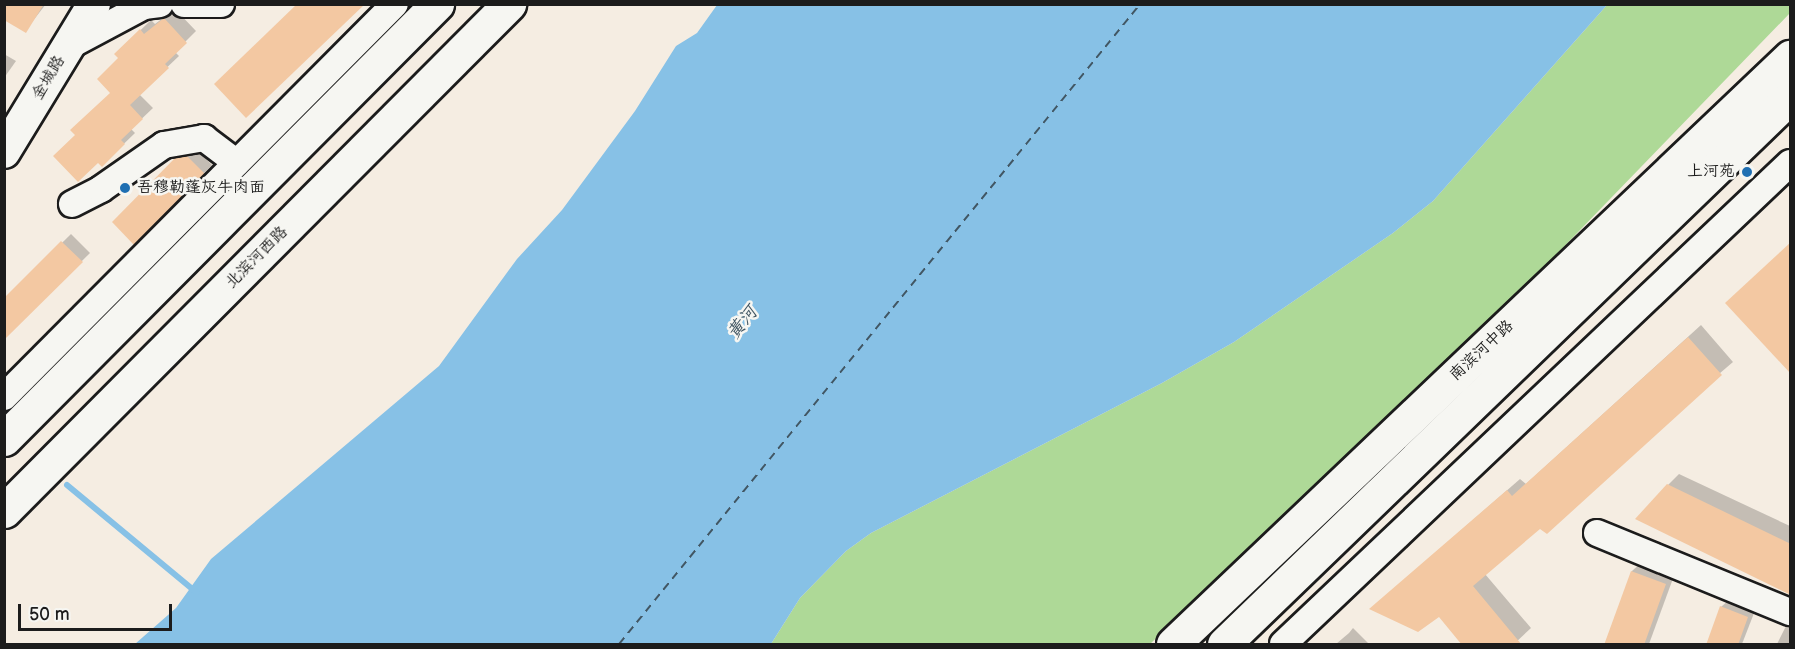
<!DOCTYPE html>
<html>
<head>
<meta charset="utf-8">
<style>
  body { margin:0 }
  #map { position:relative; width:1795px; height:649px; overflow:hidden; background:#f5ede2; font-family:"Balsamiq Sans","LXGW WenKai TC",sans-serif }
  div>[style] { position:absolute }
  .green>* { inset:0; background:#aed997 }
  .water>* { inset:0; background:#87c1e6 }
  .shadow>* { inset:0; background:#0003 }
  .stream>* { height:6px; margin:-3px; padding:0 3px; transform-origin:3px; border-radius:3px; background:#87c1e6 }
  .ferry>* { height:1.5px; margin-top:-0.75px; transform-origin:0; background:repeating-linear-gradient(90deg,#415663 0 8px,transparent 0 14px) }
  .building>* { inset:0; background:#f3c8a2 }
  .roads { filter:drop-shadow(2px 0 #1c1c1c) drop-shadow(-2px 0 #1c1c1c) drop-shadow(0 2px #1c1c1c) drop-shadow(0 -2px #1c1c1c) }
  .minor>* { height:26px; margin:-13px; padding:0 13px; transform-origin:13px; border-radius:13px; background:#f6f6f2 }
  .tertiary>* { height:32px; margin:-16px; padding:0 16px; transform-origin:16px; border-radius:16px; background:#f6f6f2 }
  .primary>* { height:33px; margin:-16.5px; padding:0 16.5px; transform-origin:16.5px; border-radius:16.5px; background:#f6f6f2 }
  .trunk>* { height:33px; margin:-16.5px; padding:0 16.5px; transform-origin:16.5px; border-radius:16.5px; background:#f6f6f2 }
  .dots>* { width:16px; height:16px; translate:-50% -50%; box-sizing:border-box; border:3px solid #f6f6f2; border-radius:50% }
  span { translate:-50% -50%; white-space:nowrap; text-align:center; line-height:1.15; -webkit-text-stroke:5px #f6f6f2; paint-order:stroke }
  .street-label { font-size:16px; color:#1c1c1c }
  .poi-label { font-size:16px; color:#1c1c1c }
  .right { translate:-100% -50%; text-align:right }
  .left { translate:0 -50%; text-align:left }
  .water-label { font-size:18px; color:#415663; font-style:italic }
  .frame { position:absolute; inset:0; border:6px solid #1c1c1c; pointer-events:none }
  .scale { position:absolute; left:18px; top:604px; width:154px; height:27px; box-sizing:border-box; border:3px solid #1c1c1c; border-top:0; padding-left:8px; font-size:18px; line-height:21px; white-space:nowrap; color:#1c1c1c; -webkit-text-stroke:4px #f6f6f2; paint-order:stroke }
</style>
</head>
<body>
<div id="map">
  <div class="green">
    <i style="clip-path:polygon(1607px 5px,1790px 5px,1790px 13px,1522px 290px,1150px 644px,771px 644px,800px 598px,846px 551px,871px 533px,1162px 383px,1234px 342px,1393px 233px,1433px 201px)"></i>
  </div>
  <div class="water">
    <i style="clip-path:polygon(717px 5px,717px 4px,1607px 5px,1433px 201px,1393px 233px,1234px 342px,1162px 383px,871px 533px,846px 551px,800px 598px,771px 644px,135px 644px,176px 608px,211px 559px,439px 366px,517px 259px,562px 210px,635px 111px,676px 46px,697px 33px)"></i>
  </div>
  <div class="shadow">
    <i style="clip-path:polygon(4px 4px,46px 4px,25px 31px)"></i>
    <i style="clip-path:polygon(175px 9px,196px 31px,175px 52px,179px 56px,139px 94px,153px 108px,131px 129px,135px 133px,102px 165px,76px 135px,112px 92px,120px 58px,116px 54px,151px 20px,155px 24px)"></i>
    <i style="clip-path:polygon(4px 54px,16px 61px,4px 78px)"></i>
    <i style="clip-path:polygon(196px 149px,212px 165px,134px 243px,114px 222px,185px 150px)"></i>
    <i style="clip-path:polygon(71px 234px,90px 253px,4px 338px,4px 300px)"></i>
    <i style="clip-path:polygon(1701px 325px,1733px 362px,1485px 574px,1531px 628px,1514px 644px,1439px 615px,1372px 608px,1520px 479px,1526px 484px)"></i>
    <i style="clip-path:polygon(1679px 474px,1790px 526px,1790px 593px,1668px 485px)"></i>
    <i style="clip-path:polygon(1643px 561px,1675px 573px,1649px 644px,1605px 644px,1632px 571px)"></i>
    <i style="clip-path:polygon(1730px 599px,1756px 608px,1742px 644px,1707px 644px,1721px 607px)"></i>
    <i style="clip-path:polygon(1790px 622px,1790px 644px,1777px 644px,1785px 628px)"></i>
    <i style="clip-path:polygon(1353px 628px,1369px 644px,1336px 644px,1349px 633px)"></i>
  </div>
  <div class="stream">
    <i style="left:67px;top:485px;width:168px;rotate:39.7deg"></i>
  </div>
  <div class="ferry">
    <i style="left:619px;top:644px;width:825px;rotate:-50.85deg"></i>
  </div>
  <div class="building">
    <i style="clip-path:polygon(4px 4px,44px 4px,26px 33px,4px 20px)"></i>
    <i style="clip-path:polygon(297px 4px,365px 4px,246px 118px,214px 84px)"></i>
    <i style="clip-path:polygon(164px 18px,187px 43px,165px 64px,169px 68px,130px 105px,143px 119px,121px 140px,125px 144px,102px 167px,98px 163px,78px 182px,53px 156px,75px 135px,70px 130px,110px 93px,97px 79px,118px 58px,114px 54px,140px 29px,144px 34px)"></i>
    <i style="clip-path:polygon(187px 156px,205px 174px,134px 245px,112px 222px,175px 158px)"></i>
    <i style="clip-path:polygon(61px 241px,83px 262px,4px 340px,4px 298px)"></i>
    <i style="clip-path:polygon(1791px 242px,1791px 374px,1725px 303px)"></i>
    <i style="clip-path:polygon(1688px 337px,1722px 375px,1547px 534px,1540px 529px,1473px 586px,1522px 645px,1462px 645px,1439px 617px,1418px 632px,1369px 609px,1507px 490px,1512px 496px)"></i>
    <i style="clip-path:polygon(1667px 484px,1791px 544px,1791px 595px,1635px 519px)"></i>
    <i style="clip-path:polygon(1631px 571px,1666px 584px,1644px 645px,1604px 645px)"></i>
    <i style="clip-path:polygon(1720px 606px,1748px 617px,1738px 645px,1706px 645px)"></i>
  </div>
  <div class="roads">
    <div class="minor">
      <i style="left:184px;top:4px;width:37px"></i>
      <i style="left:69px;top:46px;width:85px;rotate:-28.1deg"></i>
      <i style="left:144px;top:6px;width:16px;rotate:-7deg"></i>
      <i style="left:72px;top:204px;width:33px;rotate:-27deg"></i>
      <i style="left:101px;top:189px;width:77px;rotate:-34.9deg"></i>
      <i style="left:164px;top:145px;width:41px;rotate:-9.9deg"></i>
      <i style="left:204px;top:138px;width:41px;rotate:37.1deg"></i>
      <i style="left:4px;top:397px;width:554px;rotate:-45.15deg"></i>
      <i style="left:1597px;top:533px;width:209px;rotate:22.3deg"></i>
      <i style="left:1283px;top:644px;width:699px;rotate:-43.49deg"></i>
    </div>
    <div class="tertiary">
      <i style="left:4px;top:152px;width:173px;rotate:-58.7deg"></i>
    </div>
    <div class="primary">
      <i style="left:4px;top:439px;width:614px;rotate:-45.13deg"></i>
      <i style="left:4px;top:511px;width:716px;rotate:-45.11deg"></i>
    </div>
    <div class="trunk">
      <i style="left:1173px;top:644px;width:852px;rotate:-43.57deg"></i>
      <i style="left:1224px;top:644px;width:787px;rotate:-44.02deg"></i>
    </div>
  </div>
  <div class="dots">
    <i style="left:1747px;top:172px;background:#1f6fb2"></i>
    <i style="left:125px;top:188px;background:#1f6fb2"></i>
  </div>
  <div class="street-label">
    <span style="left:49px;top:78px;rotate:-59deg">金城路</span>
    <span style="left:257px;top:258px;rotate:-45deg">北滨河西路</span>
    <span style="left:1482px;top:351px;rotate:-43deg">南滨河中路</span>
  </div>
  <div class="poi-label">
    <span class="right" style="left:1735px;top:172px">上河苑</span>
    <span class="left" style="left:137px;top:188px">吾穆勒蓬灰牛肉面</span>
  </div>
  <div class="water-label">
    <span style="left:743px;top:323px;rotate:-51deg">黄河</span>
  </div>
  <div class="frame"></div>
  <div class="scale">50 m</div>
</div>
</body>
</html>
